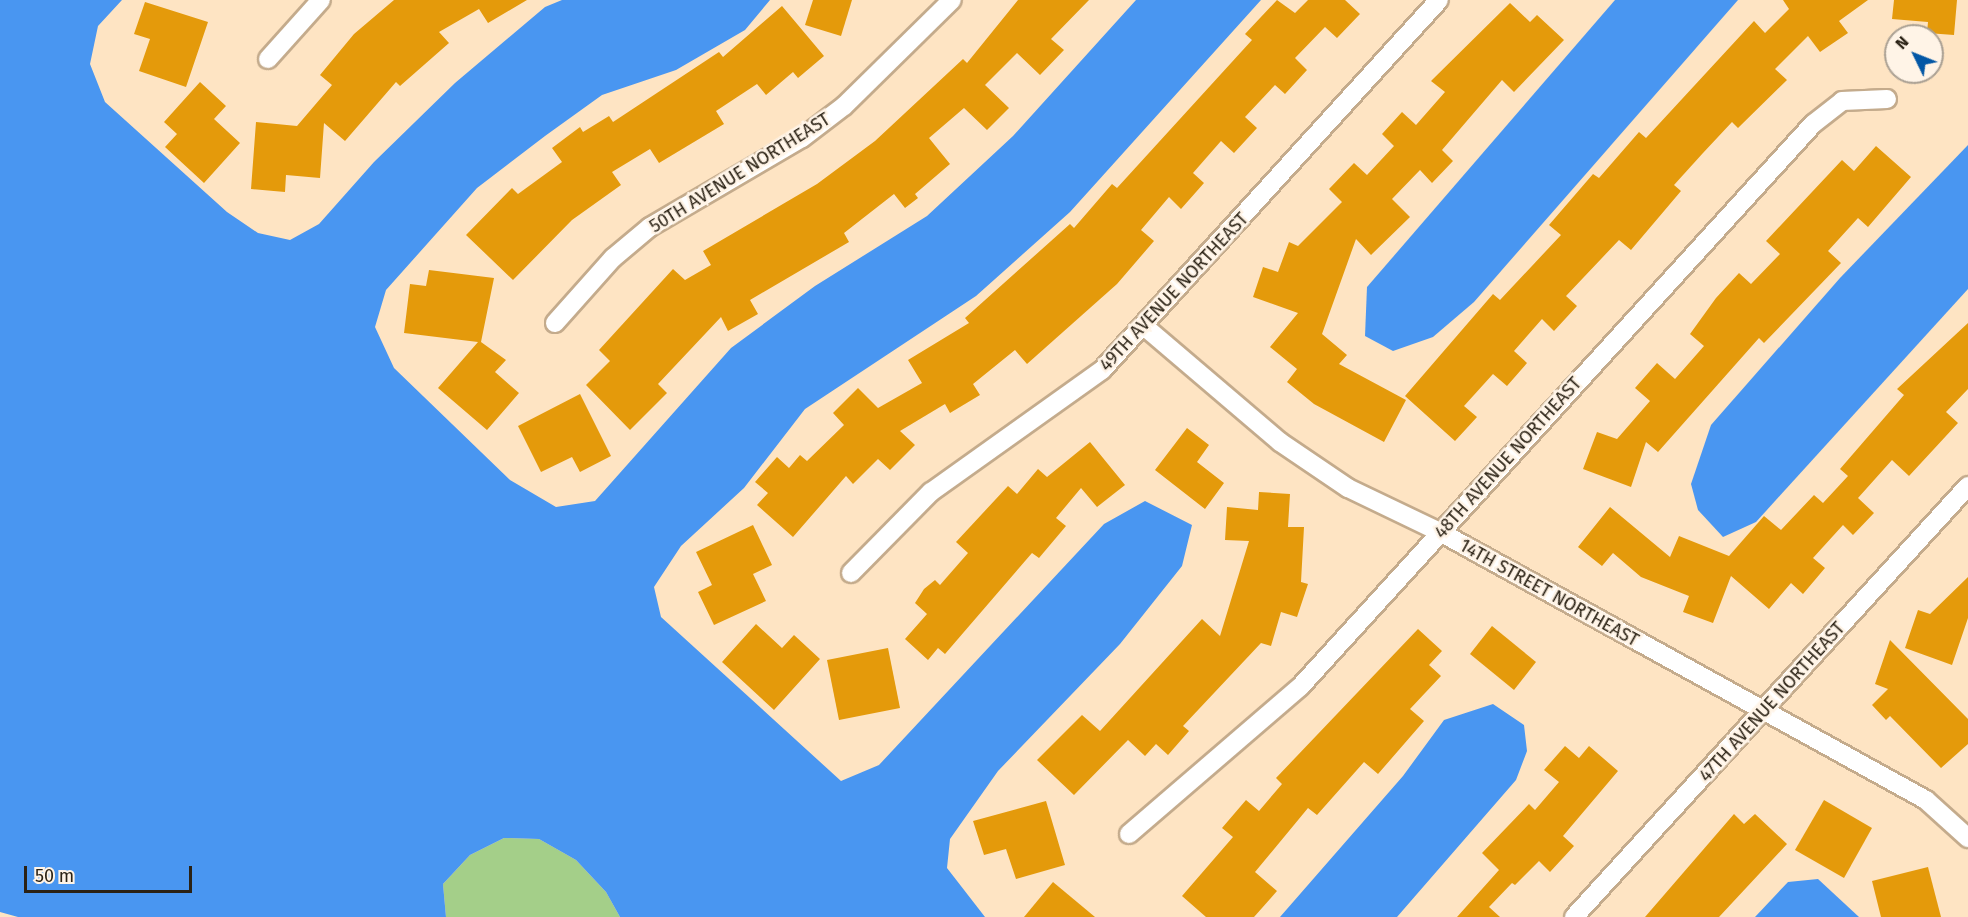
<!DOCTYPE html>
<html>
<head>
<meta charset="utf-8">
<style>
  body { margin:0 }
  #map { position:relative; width:1968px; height:917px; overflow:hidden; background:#fee4c3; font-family:"Fira Sans",sans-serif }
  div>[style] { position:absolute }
  .green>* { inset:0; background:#a4cf89 }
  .water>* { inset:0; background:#4996f1 }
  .building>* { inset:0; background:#e49a0b }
  .roads { filter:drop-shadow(2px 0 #c4ab8c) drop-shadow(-2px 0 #c4ab8c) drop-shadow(0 2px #c4ab8c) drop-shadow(0 -2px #c4ab8c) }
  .street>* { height:18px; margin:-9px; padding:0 9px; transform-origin:9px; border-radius:9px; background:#fff }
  span { translate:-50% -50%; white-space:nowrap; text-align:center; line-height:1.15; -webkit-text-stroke:5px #fff4e7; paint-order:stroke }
  .street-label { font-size:18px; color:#2b2215 }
  .north { position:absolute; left:1884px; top:24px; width:60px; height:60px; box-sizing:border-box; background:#fff4e7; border:2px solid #aaa093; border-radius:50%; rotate:313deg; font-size:16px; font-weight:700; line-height:24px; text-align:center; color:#2b2215 }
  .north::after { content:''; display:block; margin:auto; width:21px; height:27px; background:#0357a5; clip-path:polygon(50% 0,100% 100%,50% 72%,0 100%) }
  .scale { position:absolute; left:24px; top:866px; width:168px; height:27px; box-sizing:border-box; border:3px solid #2b2215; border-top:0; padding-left:8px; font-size:18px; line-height:21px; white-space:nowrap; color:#2b2215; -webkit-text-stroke:4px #fff4e7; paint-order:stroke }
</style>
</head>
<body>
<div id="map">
  <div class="green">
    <i style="clip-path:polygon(504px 838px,539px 839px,576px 860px,606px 892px,620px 917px,446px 917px,443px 884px,470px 855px)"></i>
  </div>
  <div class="water">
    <i style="clip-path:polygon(0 0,122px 0,98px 26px,90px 64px,105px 102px,227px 212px,258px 233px,290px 240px,319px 224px,374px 162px,455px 83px,545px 7px,562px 0,770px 0,745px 30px,676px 70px,602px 95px,545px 136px,477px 188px,386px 290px,375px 327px,394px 368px,510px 480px,556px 507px,595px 501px,731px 348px,815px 286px,927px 216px,1013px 136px,1136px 0,1261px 0,1070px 212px,976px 296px,805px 409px,744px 488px,681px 546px,654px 587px,661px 617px,841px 781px,879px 765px,1104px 524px,1145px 501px,1192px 525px,1182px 566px,1120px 644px,998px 771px,950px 839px,947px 868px,985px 917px,620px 917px,606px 892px,576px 860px,539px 839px,504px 838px,470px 855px,443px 884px,446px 917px,18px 917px,0 912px)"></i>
    <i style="clip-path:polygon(1615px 0,1738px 0,1474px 302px,1433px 337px,1393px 351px,1365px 336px,1367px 287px)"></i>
    <i style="clip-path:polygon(1968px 145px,1968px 289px,1756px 522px,1723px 537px,1698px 510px,1691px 484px,1711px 425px,1840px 278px)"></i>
    <i style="clip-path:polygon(1493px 704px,1524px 725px,1527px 751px,1516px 780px,1397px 917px,1280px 917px,1403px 776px,1444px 720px)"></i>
    <i style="clip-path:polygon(1818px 879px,1859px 917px,1755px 917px,1788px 882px)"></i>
  </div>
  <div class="building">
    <i style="clip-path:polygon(394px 0,527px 0,488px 23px,479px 9px,439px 32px,449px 43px,400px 86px,396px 82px,345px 141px,324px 123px,320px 178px,286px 175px,285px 192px,251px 189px,256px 122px,297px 126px,332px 85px,320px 75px,354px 34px)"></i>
    <i style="clip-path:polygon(813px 0,852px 0,841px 36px,805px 25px)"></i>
    <i style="clip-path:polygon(1018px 0,1089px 0,1051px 39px,1064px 50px,1040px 75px,1017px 53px,985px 85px,1009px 108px,987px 130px,964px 108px,929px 138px,950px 164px,915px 194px,918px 198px,905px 208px,894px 194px,844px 233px,849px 242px,750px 300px,758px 314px,728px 331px,721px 317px,658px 384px,667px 393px,630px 430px,586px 385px,610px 361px,599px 350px,673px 269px,685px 280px,711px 265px,703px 251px,817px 184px,875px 141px,963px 59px,967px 63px)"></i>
    <i style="clip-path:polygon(1277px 0,1295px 13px,1308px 0,1345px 0,1360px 14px,1337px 38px,1325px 27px,1295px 58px,1307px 70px,1285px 94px,1275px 85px,1245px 117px,1257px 128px,1234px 153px,1221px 141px,1193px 173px,1204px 183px,1181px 209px,1169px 197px,1141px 230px,1154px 241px,1117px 284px,1027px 364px,1015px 350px,973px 384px,980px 395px,950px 413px,945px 404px,900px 431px,915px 445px,890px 470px,878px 459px,853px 484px,846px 476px,793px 537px,757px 505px,768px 493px,755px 482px,777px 457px,789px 468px,800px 455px,807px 461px,844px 425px,833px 413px,858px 388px,878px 408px,922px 383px,908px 360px,969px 323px,965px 318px,1070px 224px,1074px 228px,1112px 184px,1117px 188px,1252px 40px,1245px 34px)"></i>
    <i style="clip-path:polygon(1783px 0,1868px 0,1839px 21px,1848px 33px,1820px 52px,1808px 36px,1775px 69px,1787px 80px,1738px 128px,1732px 122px,1703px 153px,1674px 185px,1681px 191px,1631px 250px,1619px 240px,1566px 296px,1577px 306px,1554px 331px,1542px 319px,1514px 351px,1527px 363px,1507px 386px,1493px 374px,1464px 406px,1477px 417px,1455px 441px,1405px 396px,1493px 294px,1500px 300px,1561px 235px,1549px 225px,1593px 174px,1599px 178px,1639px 132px,1646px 138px,1754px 21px,1765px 33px,1789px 9px)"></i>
    <i style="clip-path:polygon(1894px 0,1957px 0,1954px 35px,1927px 33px,1928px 22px,1892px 19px)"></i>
    <i style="clip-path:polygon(145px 2px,208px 22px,186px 87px,139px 71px,150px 39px,134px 34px)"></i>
    <i style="clip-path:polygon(1510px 3px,1530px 22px,1537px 15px,1564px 40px,1514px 92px,1502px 80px,1442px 150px,1453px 161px,1432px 183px,1420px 170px,1392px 199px,1410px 217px,1371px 255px,1356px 239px,1322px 334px,1347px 355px,1339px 364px,1406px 400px,1384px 442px,1314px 404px,1287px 382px,1297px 369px,1270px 347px,1298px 313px,1253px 297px,1263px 267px,1278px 272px,1289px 242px,1298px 246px,1342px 202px,1329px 189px,1354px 163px,1367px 175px,1394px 146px,1382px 134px,1402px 112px,1416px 125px,1445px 92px,1431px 81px)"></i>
    <i style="clip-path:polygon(782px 6px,824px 56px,798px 78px,793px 72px,766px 95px,757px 84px,716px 111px,724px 124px,659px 163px,650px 149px,612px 172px,621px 185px,572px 220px,513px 280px,466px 235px,512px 188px,518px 194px,562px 162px,552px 148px,580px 127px,583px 132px,609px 116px,613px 122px,719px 52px,723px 57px)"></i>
    <i style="clip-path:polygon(200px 82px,226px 106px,214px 119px,240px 143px,204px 183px,165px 147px,177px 134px,164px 122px)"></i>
    <i style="clip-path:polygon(1876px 146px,1911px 177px,1868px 227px,1858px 218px,1828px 251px,1841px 263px,1764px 343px,1759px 338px,1658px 452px,1646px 442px,1631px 487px,1583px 469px,1597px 432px,1617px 439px,1650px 401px,1635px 388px,1657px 363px,1675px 379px,1704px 346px,1690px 334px,1716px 298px,1739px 273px,1751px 284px,1780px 254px,1766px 241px,1842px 160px,1854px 171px)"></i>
    <i style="clip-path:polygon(429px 270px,494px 278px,481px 342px,506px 360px,495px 372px,519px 393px,487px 430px,438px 388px,478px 342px,404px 333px,410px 284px,426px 286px)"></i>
    <i style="clip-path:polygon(1968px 323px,1968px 389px,1946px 412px,1958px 423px,1909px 476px,1892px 460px,1858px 498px,1874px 513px,1853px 535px,1843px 525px,1813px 558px,1825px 568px,1803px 594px,1791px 583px,1769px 609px,1731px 576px,1713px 623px,1683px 612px,1689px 596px,1641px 577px,1613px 553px,1602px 566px,1578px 547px,1610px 507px,1670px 557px,1679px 536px,1729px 556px,1764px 516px,1781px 530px,1814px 495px,1823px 503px,1848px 476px,1840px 469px,1904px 395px,1897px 389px)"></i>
    <i style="clip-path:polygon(580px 394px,611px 456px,580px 472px,572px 457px,541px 472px,518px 426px)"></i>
    <i style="clip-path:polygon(1187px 428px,1209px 445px,1197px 462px,1224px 483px,1205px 509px,1155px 470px)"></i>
    <i style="clip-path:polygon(1090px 442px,1125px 485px,1097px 507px,1081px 488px,1056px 518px,1066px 526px,1039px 558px,1032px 553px,945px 654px,938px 648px,928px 660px,905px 639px,927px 614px,915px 603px,924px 589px,935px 580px,940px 585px,968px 553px,956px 542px,1008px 486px,1017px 494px,1038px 469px,1047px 477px)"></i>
    <i style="clip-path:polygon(1259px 492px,1290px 494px,1288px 527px,1304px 527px,1301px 582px,1308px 584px,1297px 617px,1281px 612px,1271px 646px,1261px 643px,1183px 726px,1189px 731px,1168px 755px,1156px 744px,1145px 756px,1128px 740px,1074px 795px,1037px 760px,1082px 715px,1100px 731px,1202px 619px,1220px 636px,1249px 541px,1225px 540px,1227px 507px,1258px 510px)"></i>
    <i style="clip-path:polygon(753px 525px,772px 565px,753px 574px,766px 601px,714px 625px,698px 592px,712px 585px,696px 552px)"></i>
    <i style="clip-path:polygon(1968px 577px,1968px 618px,1952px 665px,1905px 648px,1918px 610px,1930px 614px)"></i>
    <i style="clip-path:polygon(756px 624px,782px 648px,794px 635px,820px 659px,774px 710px,722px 662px)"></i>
    <i style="clip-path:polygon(1492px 626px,1536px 662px,1514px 690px,1470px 654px)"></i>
    <i style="clip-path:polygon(1418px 629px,1442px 651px,1429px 665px,1441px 676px,1410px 709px,1424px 721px,1378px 774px,1364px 762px,1317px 815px,1308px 808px,1255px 872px,1277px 891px,1254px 917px,1206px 917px,1182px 896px,1233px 837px,1222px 828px,1246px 800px,1259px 811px,1282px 784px,1276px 778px)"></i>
    <i style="clip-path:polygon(1890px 640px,1968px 719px,1968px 744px,1941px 768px,1890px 716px,1886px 720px,1872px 705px,1888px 689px,1875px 684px)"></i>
    <i style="clip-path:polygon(888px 648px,900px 708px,839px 720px,827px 660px)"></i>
    <i style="clip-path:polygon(1565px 746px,1579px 758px,1589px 746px,1618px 771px,1563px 836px,1574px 846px,1550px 872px,1539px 861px,1515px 885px,1512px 883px,1489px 907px,1500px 917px,1457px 917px,1499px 870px,1482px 853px,1529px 804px,1535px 810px,1559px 782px,1544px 770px)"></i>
    <i style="clip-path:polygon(1824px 800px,1872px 828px,1844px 878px,1795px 850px)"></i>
    <i style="clip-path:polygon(1046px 801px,1065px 865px,1016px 879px,1006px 849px,984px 855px,973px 821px)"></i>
    <i style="clip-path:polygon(1734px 814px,1744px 824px,1755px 814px,1787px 844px,1719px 917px,1645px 917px)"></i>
    <i style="clip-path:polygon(1928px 867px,1941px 917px,1881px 917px,1872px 881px)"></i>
    <i style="clip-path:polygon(1053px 882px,1095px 917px,1024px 917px)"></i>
  </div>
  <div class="roads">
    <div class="street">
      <i style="left:268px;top:59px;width:79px;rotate:-48.1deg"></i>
      <i style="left:555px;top:323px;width:87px;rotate:-48.3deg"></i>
      <i style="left:613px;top:258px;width:48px;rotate:-40deg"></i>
      <i style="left:650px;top:227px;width:176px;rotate:-30.4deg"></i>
      <i style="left:802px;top:138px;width:53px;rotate:-37.3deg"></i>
      <i style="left:844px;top:106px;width:151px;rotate:-44.5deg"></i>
      <i style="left:1145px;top:327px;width:177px;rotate:40.4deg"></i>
      <i style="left:1280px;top:442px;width:82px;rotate:34.1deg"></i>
      <i style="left:1348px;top:488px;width:102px;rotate:25.6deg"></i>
      <i style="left:1440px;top:532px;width:555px;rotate:28.87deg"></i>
      <i style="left:1926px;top:800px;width:57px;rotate:42.1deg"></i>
      <i style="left:851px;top:573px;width:114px;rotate:-45.4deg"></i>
      <i style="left:931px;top:492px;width:210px;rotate:-35.5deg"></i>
      <i style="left:1102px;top:370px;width:500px;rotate:-47.67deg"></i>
      <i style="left:1129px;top:834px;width:225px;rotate:-40.7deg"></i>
      <i style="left:1300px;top:687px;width:762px;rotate:-47.66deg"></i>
      <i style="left:1813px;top:124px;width:37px;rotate:-38deg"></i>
      <i style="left:1842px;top:101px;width:45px;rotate:-2.5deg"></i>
      <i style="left:1574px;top:917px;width:584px;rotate:-47.57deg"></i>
    </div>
  </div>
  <div class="street-label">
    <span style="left:740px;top:173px;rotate:-32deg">50TH AVENUE NORTHEAST</span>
    <span style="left:1174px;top:292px;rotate:-47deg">49TH AVENUE NORTHEAST</span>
    <span style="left:1508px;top:458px;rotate:-48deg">48TH AVENUE NORTHEAST</span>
    <span style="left:1549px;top:593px;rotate:29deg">14TH STREET NORTHEAST</span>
    <span style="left:1772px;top:702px;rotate:-48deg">47TH AVENUE NORTHEAST</span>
  </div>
  <div class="north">N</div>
  <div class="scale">50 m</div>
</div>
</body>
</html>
